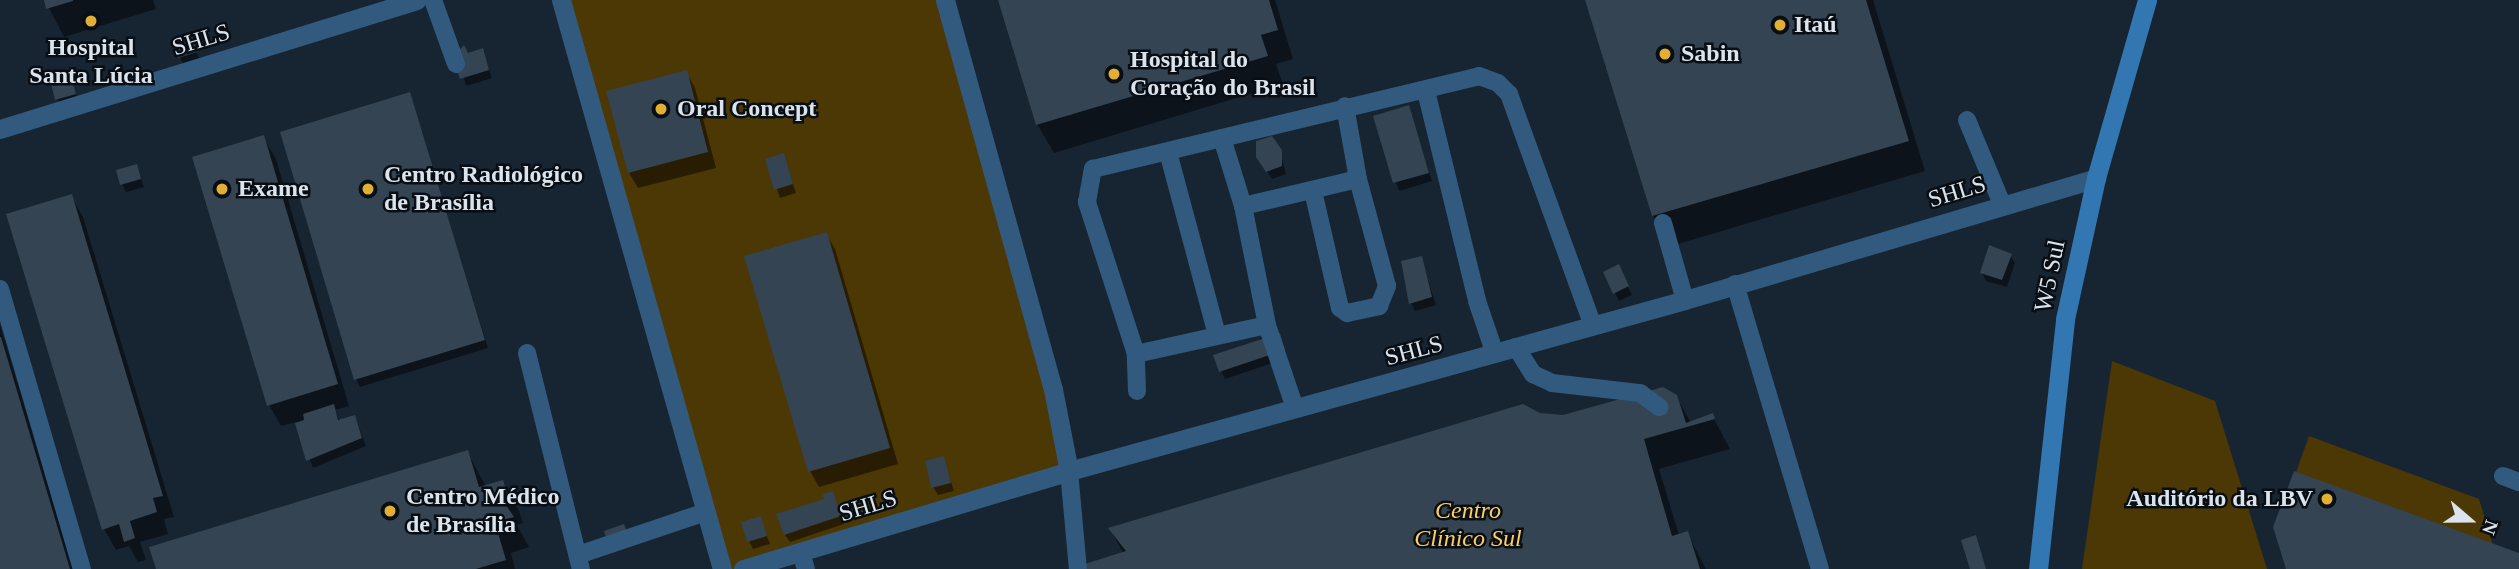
<!DOCTYPE html>
<html>
<head>
<meta charset="utf-8">
<style>
  body { margin:0 }
  #map { position:relative; width:2519px; height:569px; overflow:hidden; background:#172532; font-family:Georgia,serif }
  div>[style] { position:absolute }
  .green>* { inset:0; background:#4c3804 }
  .shadow>* { inset:0; background:#0007 }
  .building>* { inset:0; background:#344452 }
  .service>* { height:18px; margin:-9px; padding:0 9px; transform-origin:9px; border-radius:9px; background:#315a7e }
  .tertiary>* { height:19px; margin:-9.5px; padding:0 9.5px; transform-origin:9.5px; border-radius:9.5px; background:#315a7e }
  .secondary>* { height:19px; margin:-9.5px; padding:0 9.5px; transform-origin:9.5px; border-radius:9.5px; background:#3277b1 }
  .dots>* { width:19px; height:19px; translate:-50% -50%; box-sizing:border-box; border:4px solid #080e13; border-radius:50% }
  span { translate:-50% -50%; white-space:nowrap; text-align:center; line-height:1.15; -webkit-text-stroke:5px #080e13; paint-order:stroke }
  .poi-label { font-size:24px; color:#dbe4ed; font-weight:700 }
  .left { translate:0 -50%; text-align:left }
  .right { translate:-100% -50%; text-align:right }
  .street-label { font-size:24px; color:#dbe4ed }
  .park-label { font-size:24px; color:#ffce61; font-style:italic }
  .north { position:absolute; left:2435px; top:485px; width:70px; height:70px; -webkit-text-stroke:5px #080e13; paint-order:stroke; rotate:110deg; font-size:19px; font-weight:700; line-height:28px; text-align:center; color:#dbe4ed }
  .north::after { content:''; display:block; margin:auto; width:24px; height:32px; background:#dbe4ed; clip-path:polygon(50% 0,100% 100%,50% 72%,0 100%) }
</style>
</head>
<body>
<div id="map">
  <div class="green">
    <i style="clip-path:polygon(561px 0,939px 0,1069px 471px,744px 569px,722px 569px)"></i>
    <i style="clip-path:polygon(2112px 361px,2215px 401px,2267px 569px,2082px 569px)"></i>
    <i style="clip-path:polygon(2309px 436px,2479px 499px,2500px 569px,2277px 525px)"></i>
  </div>
  <div class="shadow">
    <i style="clip-path:polygon(45px 0,153px 0,156px 9px,64px 37px)"></i>
    <i style="clip-path:polygon(1000px 0,1275px 0,1293px 59px,1276px 64px,1283px 84px,1054px 153px,1037px 124px)"></i>
    <i style="clip-path:polygon(1587px 0,1873px 0,1925px 171px,1671px 246px,1653px 216px)"></i>
    <i style="clip-path:polygon(191px 38px,200px 60px,184px 66px,174px 44px)"></i>
    <i style="clip-path:polygon(482px 50px,492px 78px,466px 86px,457px 52px,468px 55px)"></i>
    <i style="clip-path:polygon(686px 72px,695px 88px,716px 168px,638px 188px,629px 173px)"></i>
    <i style="clip-path:polygon(70px 79px,79px 102px,61px 108px,53px 85px)"></i>
    <i style="clip-path:polygon(409px 94px,488px 348px,360px 387px,356px 379px)"></i>
    <i style="clip-path:polygon(1408px 108px,1432px 181px,1399px 191px,1375px 117px)"></i>
    <i style="clip-path:polygon(263px 137px,276px 159px,349px 406px,335px 410px,340px 421px,355px 417px,366px 446px,313px 468px,296px 422px,281px 426px,269px 405px)"></i>
    <i style="clip-path:polygon(1280px 151px,1286px 174px,1272px 179px,1263px 165px)"></i>
    <i style="clip-path:polygon(783px 155px,796px 193px,780px 198px,767px 160px)"></i>
    <i style="clip-path:polygon(136px 166px,144px 187px,126px 192px,122px 184px)"></i>
    <i style="clip-path:polygon(71px 196px,83px 217px,174px 517px,164px 519px,168px 534px,140px 542px,146px 560px,138px 562px,129px 546px,116px 550px,104px 529px)"></i>
    <i style="clip-path:polygon(826px 234px,835px 249px,898px 464px,819px 487px,810px 471px)"></i>
    <i style="clip-path:polygon(2010px 255px,2015px 263px,2007px 287px,1986px 281px,1982px 273px)"></i>
    <i style="clip-path:polygon(1421px 258px,1436px 305px,1415px 311px,1411px 303px)"></i>
    <i style="clip-path:polygon(1622px 274px,1632px 295px,1619px 301px,1615px 293px)"></i>
    <i style="clip-path:polygon(0 325px,73px 569px,0 569px)"></i>
    <i style="clip-path:polygon(1279px 335px,1288px 358px,1225px 379px,1221px 371px)"></i>
    <i style="clip-path:polygon(1676px 396px,1691px 423px,1712px 415px,1730px 449px,1659px 469px,1679px 535px,1687px 533px,1706px 569px,1073px 569px,1124px 554px,1110px 529px,1539px 415px,1563px 417px)"></i>
    <i style="clip-path:polygon(468px 453px,486px 487px,502px 482px,519px 511px,523px 523px,517px 525px,529px 547px,511px 553px,515px 569px,157px 569px)"></i>
    <i style="clip-path:polygon(943px 458px,954px 491px,938px 495px,933px 487px)"></i>
    <i style="clip-path:polygon(832px 493px,844px 524px,790px 542px,785px 535px)"></i>
    <i style="clip-path:polygon(760px 518px,770px 544px,753px 549px,749px 541px)"></i>
  </div>
  <div class="building">
    <i style="clip-path:polygon(44px 0,73px 0,73px 1px,46px 9px)"></i>
    <i style="clip-path:polygon(998px 0,1269px 0,1278px 30px,1261px 35px,1268px 56px,1036px 125px)"></i>
    <i style="clip-path:polygon(1585px 0,1866px 0,1909px 141px,1652px 216px)"></i>
    <i style="clip-path:polygon(192px 36px,197px 52px,178px 58px,172px 42px)"></i>
    <i style="clip-path:polygon(464px 45px,468px 53px,483px 48px,489px 70px,460px 79px,453px 58px)"></i>
    <i style="clip-path:polygon(687px 70px,708px 152px,628px 173px,606px 91px)"></i>
    <i style="clip-path:polygon(71px 77px,76px 94px,55px 100px,51px 83px)"></i>
    <i style="clip-path:polygon(410px 92px,485px 340px,354px 380px,280px 132px)"></i>
    <i style="clip-path:polygon(1409px 105px,1429px 173px,1393px 183px,1373px 116px)"></i>
    <i style="clip-path:polygon(264px 135px,338px 384px,267px 406px,192px 157px)"></i>
    <i style="clip-path:polygon(1272px 136px,1282px 150px,1282px 166px,1266px 172px,1256px 157px,1256px 141px)"></i>
    <i style="clip-path:polygon(784px 153px,793px 184px,774px 190px,765px 159px)"></i>
    <i style="clip-path:polygon(137px 164px,141px 179px,120px 185px,116px 170px)"></i>
    <i style="clip-path:polygon(72px 194px,163px 496px,153px 498px,157px 512px,130px 521px,135px 538px,124px 542px,119px 524px,102px 530px,6px 214px)"></i>
    <i style="clip-path:polygon(827px 232px,890px 448px,808px 472px,744px 256px)"></i>
    <i style="clip-path:polygon(1989px 245px,2012px 254px,2002px 280px,1980px 273px)"></i>
    <i style="clip-path:polygon(1422px 256px,1432px 297px,1409px 304px,1401px 261px)"></i>
    <i style="clip-path:polygon(1619px 264px,1629px 286px,1613px 294px,1603px 272px)"></i>
    <i style="clip-path:polygon(1280px 333px,1285px 350px,1219px 372px,1213px 355px)"></i>
    <i style="clip-path:polygon(0 337px,1px 337px,70px 569px,0 569px)"></i>
    <i style="clip-path:polygon(1663px 387px,1677px 395px,1686px 423px,1713px 413px,1715px 419px,1644px 439px,1672px 536px,1688px 531px,1700px 569px,1069px 569px,1126px 551px,1108px 528px,1523px 404px,1540px 413px,1563px 415px)"></i>
    <i style="clip-path:polygon(334px 404px,338px 420px,355px 415px,362px 438px,306px 461px,295px 423px,304px 420px,303px 414px)"></i>
    <i style="clip-path:polygon(468px 450px,479px 487px,503px 480px,507px 493px,500px 496px,514px 517px,495px 523px,506px 560px,476px 569px,156px 569px,149px 547px)"></i>
    <i style="clip-path:polygon(944px 456px,951px 483px,931px 488px,925px 461px)"></i>
    <i style="clip-path:polygon(2294px 471px,2519px 553px,2519px 569px,2286px 569px,2273px 527px)"></i>
    <i style="clip-path:polygon(833px 491px,841px 516px,784px 535px,776px 514px,824px 499px,823px 494px)"></i>
    <i style="clip-path:polygon(761px 516px,767px 536px,747px 542px,741px 522px)"></i>
    <i style="clip-path:polygon(624px 524px,629px 538px,608px 545px,604px 531px)"></i>
    <i style="clip-path:polygon(1976px 535px,1986px 569px,1970px 569px,1961px 540px)"></i>
  </div>
  <div class="service">
    <i style="left:433px;top:0;width:68px;rotate:70.2deg"></i>
    <i style="left:1426px;top:91px;width:216px;rotate:76.3deg"></i>
    <i style="left:1477px;top:301px;width:56px;rotate:71.2deg"></i>
    <i style="left:1967px;top:120px;width:91px;rotate:67.4deg"></i>
    <i style="left:1222px;top:138px;width:71px;rotate:72.8deg"></i>
    <i style="left:1243px;top:206px;width:121px;rotate:78.6deg"></i>
    <i style="left:1267px;top:325px;width:88px;rotate:71.4deg"></i>
    <i style="left:1168px;top:152px;width:189px;rotate:75deg"></i>
    <i style="left:1313px;top:191px;width:120px;rotate:77deg"></i>
    <i style="left:1340px;top:308px;width:9px;rotate:36deg"></i>
    <i style="left:1347px;top:313px;width:33px;rotate:-12deg"></i>
    <i style="left:1379px;top:306px;width:22px;rotate:-68deg"></i>
    <i style="left:1387px;top:286px;width:111px;rotate:-105.2deg"></i>
    <i style="left:1358px;top:179px;width:74px;rotate:-100.1deg"></i>
    <i style="left:1243px;top:206px;width:118px;rotate:-13.2deg"></i>
    <i style="left:1663px;top:223px;width:80px;rotate:74.1deg"></i>
    <i style="left:1735px;top:284px;width:297px;rotate:73.4deg"></i>
    <i style="left:0;top:289px;width:292px;rotate:73.7deg"></i>
    <i style="left:1516px;top:347px;width:32px;rotate:58deg"></i>
    <i style="left:1533px;top:374px;width:21px;rotate:25deg"></i>
    <i style="left:1552px;top:383px;width:89px;rotate:6.5deg"></i>
    <i style="left:1640px;top:393px;width:24px;rotate:36deg"></i>
    <i style="left:527px;top:353px;width:223px;rotate:76deg"></i>
    <i style="left:1136px;top:354px;width:134px;rotate:-12.5deg"></i>
    <i style="left:1137px;top:391px;width:37px;rotate:-92deg"></i>
    <i style="left:1136px;top:354px;width:160px;rotate:-107.9deg"></i>
    <i style="left:1087px;top:202px;width:34px;rotate:-80deg"></i>
    <i style="left:1093px;top:169px;width:397px;rotate:-13.5deg"></i>
    <i style="left:1479px;top:76px;width:20px;rotate:20deg"></i>
    <i style="left:1498px;top:83px;width:16px;rotate:45deg"></i>
    <i style="left:1509px;top:94px;width:247px;rotate:70.1deg"></i>
    <i style="left:1069px;top:471px;width:98px;rotate:84.8deg"></i>
    <i style="left:2503px;top:476px;width:17px;rotate:21deg"></i>
    <i style="left:801px;top:552px;width:18px;rotate:74deg"></i>
    <i style="left:578px;top:555px;width:135px;rotate:-18.6deg"></i>
  </div>
  <div class="tertiary">
    <i style="left:561px;top:0;width:591px;rotate:74.2deg"></i>
    <i style="left:945px;top:0;width:404px;rotate:74.5deg"></i>
    <i style="left:1053px;top:389px;width:84px;rotate:79deg"></i>
    <i style="left:0;top:129px;width:436px;rotate:-17.2deg"></i>
    <i style="left:743px;top:569px;width:340px;rotate:-16.7deg"></i>
    <i style="left:1069px;top:471px;width:639px;rotate:-15.51deg"></i>
    <i style="left:1685px;top:300px;width:429px;rotate:-16.5deg"></i>
  </div>
  <div class="secondary">
    <i style="left:2038px;top:569px;width:251px;rotate:-83.8deg"></i>
    <i style="left:2065px;top:319px;width:144px;rotate:-77.6deg"></i>
    <i style="left:2096px;top:178px;width:185px;rotate:-74deg"></i>
  </div>
  <div class="dots">
    <i style="left:91px;top:21px;background:#e1af34"></i>
    <i style="left:1780px;top:25px;background:#e1af34"></i>
    <i style="left:1665px;top:54px;background:#e1af34"></i>
    <i style="left:1114px;top:74px;background:#e1af34"></i>
    <i style="left:661px;top:109px;background:#e1af34"></i>
    <i style="left:222px;top:189px;background:#e1af34"></i>
    <i style="left:368px;top:189px;background:#e1af34"></i>
    <i style="left:2327px;top:499px;background:#e1af34"></i>
    <i style="left:390px;top:511px;background:#e1af34"></i>
  </div>
  <div class="poi-label">
    <span class="left" style="left:1794px;top:25px">Itaú</span>
    <span style="left:91px;top:62px">Hospital<br>Santa Lúcia</span>
    <span class="left" style="left:1681px;top:54px">Sabin</span>
    <span class="left" style="left:1130px;top:74px">Hospital do<br>Coração do Brasil</span>
    <span class="left" style="left:677px;top:109px">Oral Concept</span>
    <span class="left" style="left:384px;top:189px">Centro Radiológico<br>de Brasília</span>
    <span class="left" style="left:238px;top:189px">Exame</span>
    <span class="left" style="left:406px;top:511px">Centro Médico<br>de Brasília</span>
    <span class="right" style="left:2313px;top:499px">Auditório da LBV</span>
  </div>
  <div class="street-label">
    <span style="left:201px;top:40px;rotate:-17deg">SHLS</span>
    <span style="left:1957px;top:192px;rotate:-17deg">SHLS</span>
    <span style="left:2050px;top:276px;rotate:-78deg">W5 Sul</span>
    <span style="left:1414px;top:351px;rotate:-15deg">SHLS</span>
    <span style="left:868px;top:506px;rotate:-17deg">SHLS</span>
  </div>
  <div class="park-label">
    <span style="left:1468px;top:525px">Centro<br>Clínico Sul</span>
  </div>
  <div class="north">N</div>
</div>
</body>
</html>
